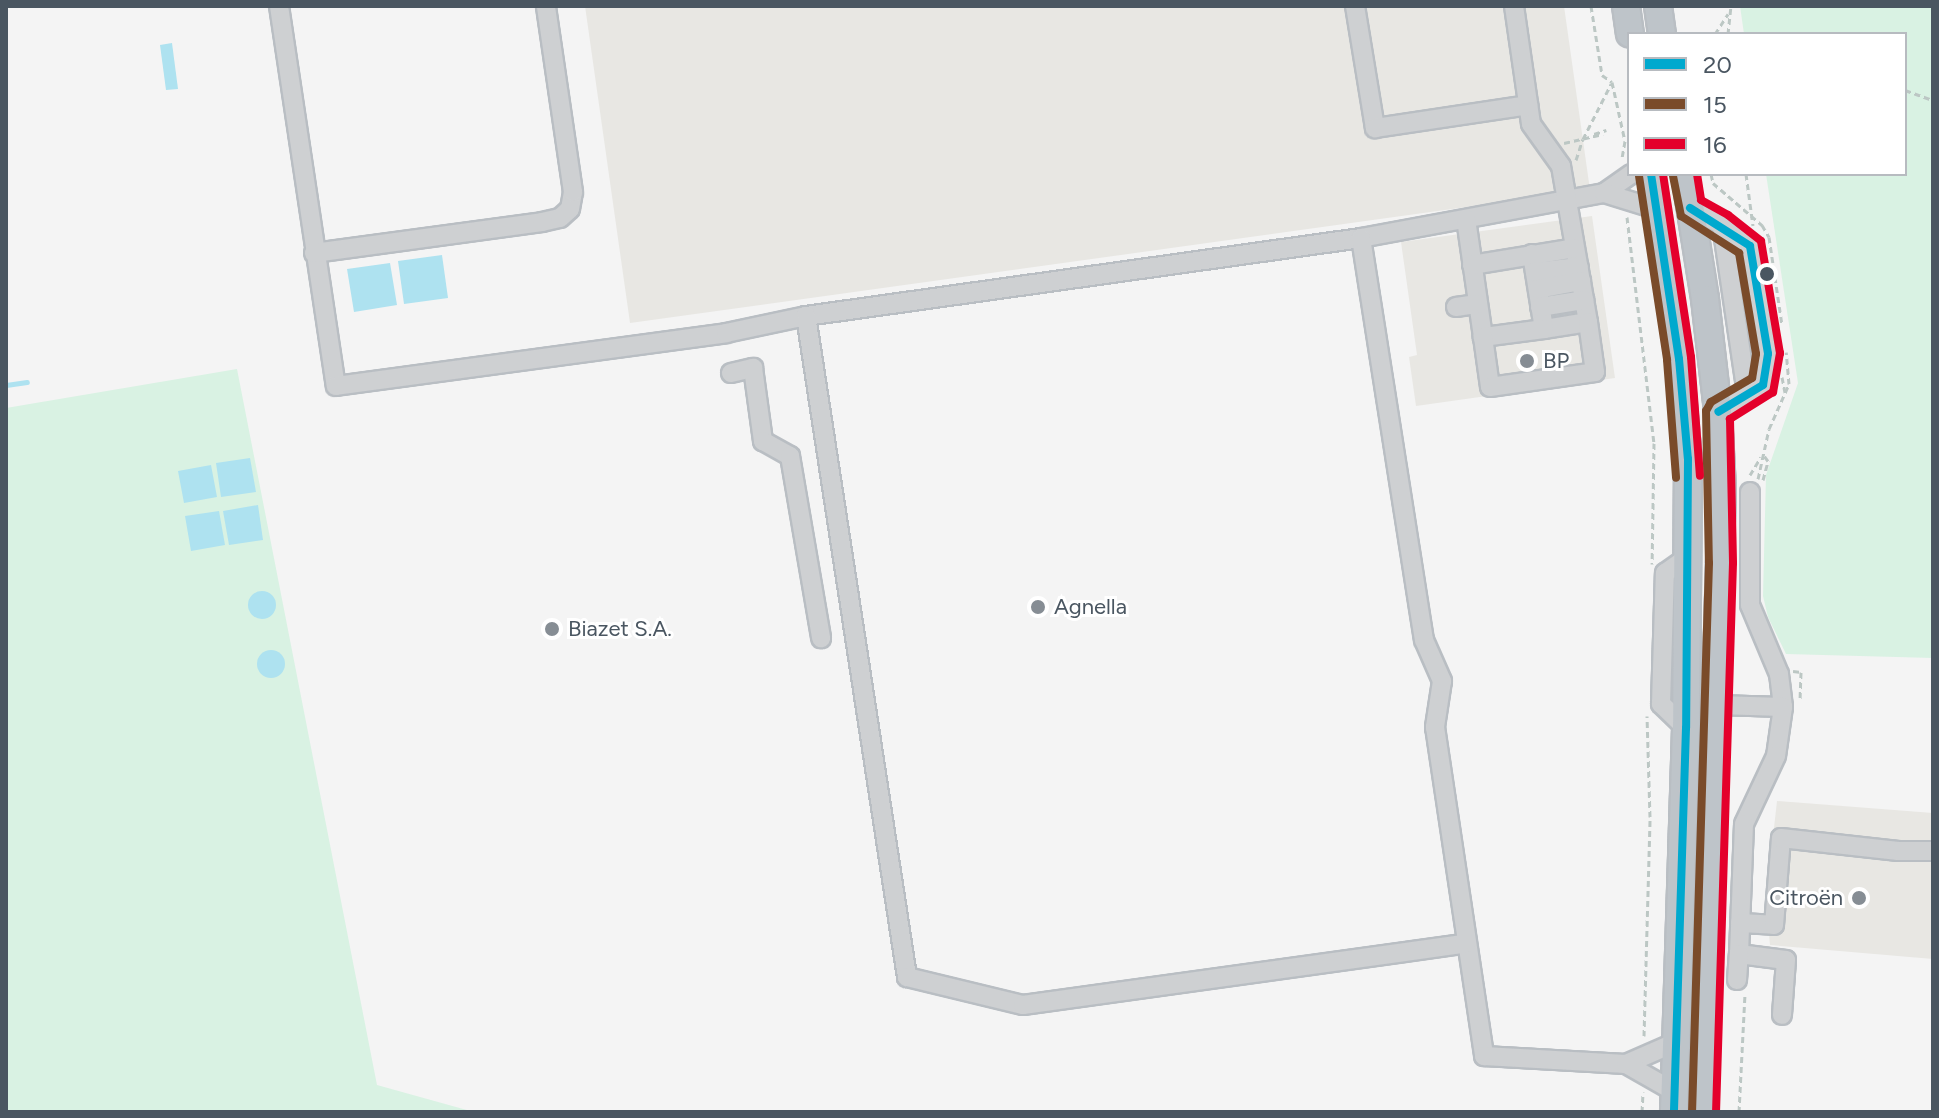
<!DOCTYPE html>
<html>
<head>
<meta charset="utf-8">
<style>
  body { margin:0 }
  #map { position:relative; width:1939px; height:1118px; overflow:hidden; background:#f4f4f4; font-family:Figtree,sans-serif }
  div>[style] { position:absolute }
  .commercial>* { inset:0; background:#e8e7e3 }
  .green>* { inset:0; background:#d9f2e3 }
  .water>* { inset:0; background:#aee2f0 }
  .round { border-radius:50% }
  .stream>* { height:5px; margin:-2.5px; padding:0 2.5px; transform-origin:2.5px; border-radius:2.5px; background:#aee2f0 }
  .path>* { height:3px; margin-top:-1.5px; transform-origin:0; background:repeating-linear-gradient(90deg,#bcc7c4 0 6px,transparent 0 10px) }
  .roads { filter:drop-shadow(2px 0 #b9bec3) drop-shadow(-2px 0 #b9bec3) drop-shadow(0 2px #b9bec3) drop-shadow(0 -2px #b9bec3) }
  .minor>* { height:18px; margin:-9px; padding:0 9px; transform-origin:9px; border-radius:9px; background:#ced0d2 }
  .highway>* { height:26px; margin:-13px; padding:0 13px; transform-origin:13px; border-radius:13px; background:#bec4c9 }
  .bus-1>* { height:8px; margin:-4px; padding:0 4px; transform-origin:4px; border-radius:4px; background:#00a9ce }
  .bus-2>* { height:8px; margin:-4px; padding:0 4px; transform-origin:4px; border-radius:4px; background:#7a4b2a }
  .bus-3>* { height:8px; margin:-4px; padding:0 4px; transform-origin:4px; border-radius:4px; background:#e4002b }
  .dots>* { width:22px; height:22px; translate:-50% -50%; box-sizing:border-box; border:4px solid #fff; border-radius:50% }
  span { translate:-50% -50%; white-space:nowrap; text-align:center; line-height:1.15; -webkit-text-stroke:6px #fff; paint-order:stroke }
  .poi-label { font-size:22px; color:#4a5661 }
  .left { translate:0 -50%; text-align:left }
  .right { translate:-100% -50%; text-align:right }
  .frame { position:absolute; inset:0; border:8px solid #4a5661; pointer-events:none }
  .legend { position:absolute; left:1627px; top:32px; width:280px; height:144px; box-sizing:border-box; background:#fff; border:2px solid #b7bbc0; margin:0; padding:10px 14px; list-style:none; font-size:24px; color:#4a5661 }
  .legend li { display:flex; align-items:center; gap:16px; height:40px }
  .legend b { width:40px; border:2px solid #b7bbc0 }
</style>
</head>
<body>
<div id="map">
  <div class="commercial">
    <i style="clip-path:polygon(585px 6px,1564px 6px,1590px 190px,630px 323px)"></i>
    <i style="clip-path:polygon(1592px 216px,1615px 378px,1416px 406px,1409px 357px,1417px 355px,1401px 242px)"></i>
    <i style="clip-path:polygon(1777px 801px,1933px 813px,1933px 959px,1770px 945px,1766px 899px)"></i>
  </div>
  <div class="green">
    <i style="clip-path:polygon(1740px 6px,1933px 6px,1933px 658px,1786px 654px,1768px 617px,1763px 596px,1766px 475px,1798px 383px,1766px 174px,1905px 174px,1905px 34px,1744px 34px)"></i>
    <i style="clip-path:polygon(237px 369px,377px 1085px,474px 1112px,6px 1112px,6px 408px)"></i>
  </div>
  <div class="water">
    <i style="clip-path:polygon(172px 43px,178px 89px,166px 90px,160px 45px)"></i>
    <i style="clip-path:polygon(442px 255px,448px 298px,404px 304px,398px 261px)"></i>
    <i style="clip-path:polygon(390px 263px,397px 305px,354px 312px,347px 269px)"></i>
    <i style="clip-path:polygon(250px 458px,256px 492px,221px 497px,216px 463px)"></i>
    <i style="clip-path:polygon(211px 465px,217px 497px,184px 503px,178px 471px)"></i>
    <i style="clip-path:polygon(258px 505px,263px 540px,229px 545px,223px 511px)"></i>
    <i style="clip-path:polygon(219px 511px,225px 545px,191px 551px,185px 516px)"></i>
    <i class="round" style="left:248px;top:591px;width:28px;height:28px"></i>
    <i class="round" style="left:257px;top:650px;width:28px;height:28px"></i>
  </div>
  <div class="stream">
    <i style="left:6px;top:385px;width:21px;rotate:-8deg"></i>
  </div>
  <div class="path">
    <i style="left:1591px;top:6px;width:70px;rotate:80.9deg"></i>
    <i style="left:1602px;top:75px;width:12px;rotate:35deg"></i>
    <i style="left:1612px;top:82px;width:60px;rotate:77.6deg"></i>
    <i style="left:1625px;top:141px;width:17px;rotate:100deg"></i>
    <i style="left:1715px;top:34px;width:24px;rotate:-57deg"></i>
    <i style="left:1728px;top:34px;width:28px;rotate:-84deg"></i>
    <i style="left:1905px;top:90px;width:30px;rotate:20deg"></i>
    <i style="left:1594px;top:134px;width:13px;rotate:-18deg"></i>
    <i style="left:1564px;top:143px;width:40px;rotate:-13deg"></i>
    <i style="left:1576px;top:160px;width:22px;rotate:-72deg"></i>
    <i style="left:1583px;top:139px;width:62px;rotate:-63deg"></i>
    <i style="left:1711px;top:174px;width:9px;rotate:77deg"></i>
    <i style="left:1713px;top:183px;width:65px;rotate:40.6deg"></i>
    <i style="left:1762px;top:225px;width:14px;rotate:60deg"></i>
    <i style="left:1769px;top:237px;width:89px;rotate:81.6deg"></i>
    <i style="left:1746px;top:174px;width:52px;rotate:82.3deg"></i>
    <i style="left:1627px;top:217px;width:228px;rotate:83.2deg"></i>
    <i style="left:1654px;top:443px;width:121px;rotate:90.9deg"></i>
    <i style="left:1782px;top:377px;width:16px;rotate:79deg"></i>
    <i style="left:1750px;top:475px;width:21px;rotate:-59deg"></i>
    <i style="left:1758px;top:479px;width:51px;rotate:-77.6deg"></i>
    <i style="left:1769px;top:429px;width:49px;rotate:-66deg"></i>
    <i style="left:1789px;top:384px;width:32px;rotate:-95deg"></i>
    <i style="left:1763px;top:480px;width:20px;rotate:-75deg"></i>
    <i style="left:1768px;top:461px;width:9px;rotate:-126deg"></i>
    <i style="left:1793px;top:671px;width:8px;rotate:7deg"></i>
    <i style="left:1801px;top:672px;width:27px;rotate:92deg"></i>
    <i style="left:1644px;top:1036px;width:219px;rotate:-88.4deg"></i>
    <i style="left:1650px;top:817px;width:101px;rotate:-91.7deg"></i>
    <i style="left:1642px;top:1112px;width:20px;rotate:-87deg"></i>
    <i style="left:1739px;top:1112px;width:119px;rotate:-87.1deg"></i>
  </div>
  <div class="roads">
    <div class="minor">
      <i style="left:279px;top:6px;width:384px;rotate:81.5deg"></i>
      <i style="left:336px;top:386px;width:394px;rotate:-7.7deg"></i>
      <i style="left:726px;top:333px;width:82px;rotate:-12deg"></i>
      <i style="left:806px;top:316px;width:560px;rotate:-8deg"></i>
      <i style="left:1361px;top:238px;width:247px;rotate:-10.5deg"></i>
      <i style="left:1604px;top:193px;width:33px;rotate:-35deg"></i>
      <i style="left:1355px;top:6px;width:124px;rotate:80.7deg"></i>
      <i style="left:1375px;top:128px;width:155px;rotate:-8.5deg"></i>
      <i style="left:1514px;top:6px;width:119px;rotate:81.8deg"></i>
      <i style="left:1531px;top:124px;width:52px;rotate:54.5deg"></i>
      <i style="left:1561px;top:166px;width:158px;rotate:80.2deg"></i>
      <i style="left:1588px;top:322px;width:45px;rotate:171deg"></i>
      <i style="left:1544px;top:329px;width:76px;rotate:-99.1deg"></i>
      <i style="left:1604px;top:193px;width:54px;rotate:17.1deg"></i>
      <i style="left:1690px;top:208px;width:36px;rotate:28deg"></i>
      <i style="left:1722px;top:225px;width:35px;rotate:37deg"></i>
      <i style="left:1750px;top:246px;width:109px;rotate:80.5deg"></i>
      <i style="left:1768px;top:354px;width:31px;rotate:99deg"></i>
      <i style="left:1763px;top:385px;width:52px;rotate:149deg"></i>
      <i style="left:1466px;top:219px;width:119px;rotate:81.8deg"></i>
      <i style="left:1722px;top:225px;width:172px;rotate:81.6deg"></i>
      <i style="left:1361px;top:238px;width:407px;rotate:81.1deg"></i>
      <i style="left:1424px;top:640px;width:45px;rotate:66.3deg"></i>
      <i style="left:1442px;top:681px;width:47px;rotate:98.7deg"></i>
      <i style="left:1435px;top:727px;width:333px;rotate:81.5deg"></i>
      <i style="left:1484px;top:1056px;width:142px;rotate:3.2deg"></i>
      <i style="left:1626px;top:1064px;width:55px;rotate:-23.7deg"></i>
      <i style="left:314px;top:253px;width:230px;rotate:-7.7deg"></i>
      <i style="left:542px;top:222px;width:18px;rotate:-13deg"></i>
      <i style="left:560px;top:218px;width:13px;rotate:-42deg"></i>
      <i style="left:570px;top:209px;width:17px;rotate:-80deg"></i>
      <i style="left:573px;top:192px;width:188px;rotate:-98.3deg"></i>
      <i style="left:1472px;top:265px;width:104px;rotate:-9.4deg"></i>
      <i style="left:1535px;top:272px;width:44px;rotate:-6.5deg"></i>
      <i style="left:1538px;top:289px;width:44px;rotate:-10.5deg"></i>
      <i style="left:1456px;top:307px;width:22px;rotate:-8deg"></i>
      <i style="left:1540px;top:307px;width:45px;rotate:-9deg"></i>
      <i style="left:806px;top:316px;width:669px;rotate:81.31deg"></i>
      <i style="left:907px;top:977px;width:119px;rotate:13.6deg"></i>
      <i style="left:1023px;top:1005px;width:448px;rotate:-7.9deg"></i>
      <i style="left:1544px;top:329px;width:62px;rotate:172.5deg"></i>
      <i style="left:1483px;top:337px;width:50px;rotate:82deg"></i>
      <i style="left:1490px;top:387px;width:106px;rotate:-8.1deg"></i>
      <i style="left:1595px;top:372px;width:50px;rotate:-98deg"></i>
      <i style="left:731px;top:373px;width:23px;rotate:-13deg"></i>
      <i style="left:753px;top:368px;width:74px;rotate:82.2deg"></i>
      <i style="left:763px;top:441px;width:31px;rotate:29deg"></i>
      <i style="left:790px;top:456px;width:185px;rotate:80.3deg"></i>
      <i style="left:1750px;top:492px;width:113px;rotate:90deg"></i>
      <i style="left:1750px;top:605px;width:75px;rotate:67.2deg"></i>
      <i style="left:1779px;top:674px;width:33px;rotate:83deg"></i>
      <i style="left:1783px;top:707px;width:49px;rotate:98.1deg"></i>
      <i style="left:1776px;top:756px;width:75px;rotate:115.2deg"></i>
      <i style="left:1744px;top:824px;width:130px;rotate:92.2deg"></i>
      <i style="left:1739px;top:954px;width:47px;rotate:7.3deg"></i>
      <i style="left:1786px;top:960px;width:55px;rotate:94.2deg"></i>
      <i style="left:1717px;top:705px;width:66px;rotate:1.7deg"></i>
      <i style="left:1686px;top:728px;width:35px;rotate:-136deg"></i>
      <i style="left:1661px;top:704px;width:131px;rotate:-88.3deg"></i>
      <i style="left:1665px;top:573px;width:29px;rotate:-35deg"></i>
      <i style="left:1740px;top:923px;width:34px;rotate:3deg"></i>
      <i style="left:1774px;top:925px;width:87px;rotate:-85.4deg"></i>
      <i style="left:1781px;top:838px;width:118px;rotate:6.3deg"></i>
      <i style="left:1898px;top:851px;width:35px"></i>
      <i style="left:1737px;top:980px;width:26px;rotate:-86deg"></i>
      <i style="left:1626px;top:1064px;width:56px;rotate:29.7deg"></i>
    </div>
    <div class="highway">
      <i style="left:1626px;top:6px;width:28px;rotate:82deg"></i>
      <i style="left:1658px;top:6px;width:28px;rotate:82deg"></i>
      <i style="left:1651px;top:174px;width:187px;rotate:81.4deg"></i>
      <i style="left:1679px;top:359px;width:100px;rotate:84.9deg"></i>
      <i style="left:1688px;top:459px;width:269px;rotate:90.4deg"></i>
      <i style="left:1686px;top:728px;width:384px;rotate:91.8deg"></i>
      <i style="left:1685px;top:174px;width:127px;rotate:80.9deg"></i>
      <i style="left:1705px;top:299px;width:114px;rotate:83.4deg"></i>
      <i style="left:1718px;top:412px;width:77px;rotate:87deg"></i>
      <i style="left:1722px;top:489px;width:623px;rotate:91.65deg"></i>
    </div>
  </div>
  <div class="bus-1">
    <i style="left:1651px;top:174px;width:187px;rotate:81.4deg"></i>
    <i style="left:1679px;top:359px;width:100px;rotate:84.9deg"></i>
    <i style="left:1688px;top:459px;width:269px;rotate:90.4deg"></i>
    <i style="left:1686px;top:728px;width:384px;rotate:91.8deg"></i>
    <i style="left:1690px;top:208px;width:71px;rotate:32.3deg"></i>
    <i style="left:1750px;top:246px;width:109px;rotate:80.5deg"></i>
    <i style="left:1768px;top:354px;width:31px;rotate:99deg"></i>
    <i style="left:1763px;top:385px;width:52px;rotate:149deg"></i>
  </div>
  <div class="bus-2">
    <i style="left:1639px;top:176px;width:186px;rotate:81.3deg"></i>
    <i style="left:1667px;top:360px;width:118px;rotate:85.6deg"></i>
    <i style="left:1673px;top:176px;width:41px;rotate:78.7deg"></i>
    <i style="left:1681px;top:216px;width:69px;rotate:32.5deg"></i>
    <i style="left:1739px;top:253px;width:102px;rotate:80.4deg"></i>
    <i style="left:1756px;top:354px;width:24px;rotate:99deg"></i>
    <i style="left:1752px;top:378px;width:48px;rotate:149.7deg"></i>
    <i style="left:1711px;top:402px;width:10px;rotate:119deg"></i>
    <i style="left:1706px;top:411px;width:152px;rotate:88.9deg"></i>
    <i style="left:1709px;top:563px;width:549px;rotate:91.77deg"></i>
  </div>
  <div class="bus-3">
    <i style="left:1663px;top:174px;width:185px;rotate:81.3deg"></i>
    <i style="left:1691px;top:357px;width:119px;rotate:85.7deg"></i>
    <i style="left:1697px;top:174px;width:26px;rotate:81deg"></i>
    <i style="left:1701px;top:200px;width:31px;rotate:29deg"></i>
    <i style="left:1728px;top:215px;width:42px;rotate:38.2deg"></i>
    <i style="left:1761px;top:241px;width:114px;rotate:80.4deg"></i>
    <i style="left:1780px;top:353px;width:40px;rotate:100deg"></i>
    <i style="left:1773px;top:392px;width:51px;rotate:147.9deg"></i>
    <i style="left:1730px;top:419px;width:144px;rotate:88.8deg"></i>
    <i style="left:1733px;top:563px;width:549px;rotate:91.77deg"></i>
  </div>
  <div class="dots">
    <i style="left:1767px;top:274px;background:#4a5661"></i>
    <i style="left:1527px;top:361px;background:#868d94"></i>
    <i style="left:1038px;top:607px;background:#868d94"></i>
    <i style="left:552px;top:629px;background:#868d94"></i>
    <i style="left:1859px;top:898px;background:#868d94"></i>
  </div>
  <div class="poi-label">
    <span class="left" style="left:1543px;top:361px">BP</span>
    <span class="left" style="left:1054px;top:607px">Agnella</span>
    <span class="left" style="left:568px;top:629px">Biazet S.A.</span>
    <span class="right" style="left:1843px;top:898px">Citroën</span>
  </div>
  <div class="frame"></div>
  <ul class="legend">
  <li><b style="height:10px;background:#00a9ce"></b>20</li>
  <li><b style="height:10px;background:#7a4b2a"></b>15</li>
  <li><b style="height:10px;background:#e4002b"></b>16</li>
  </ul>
</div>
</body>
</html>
